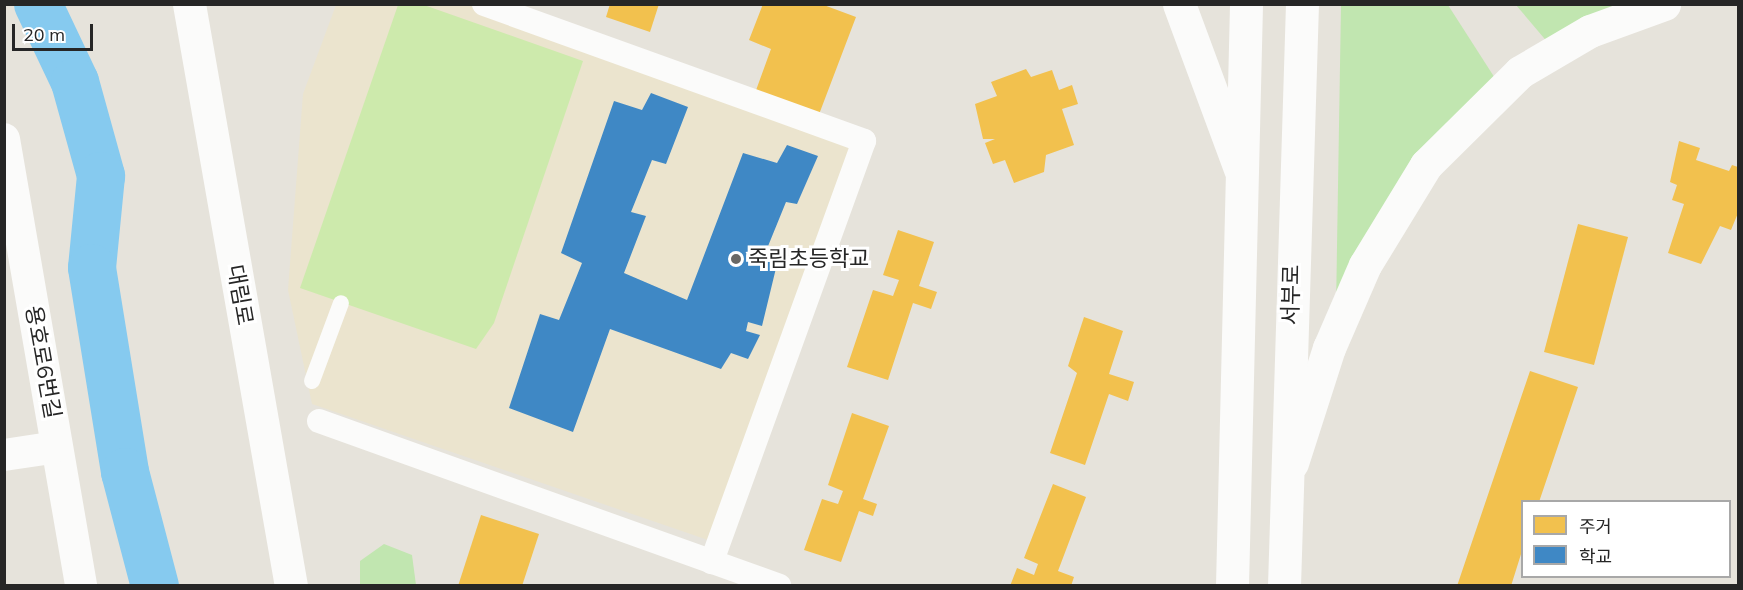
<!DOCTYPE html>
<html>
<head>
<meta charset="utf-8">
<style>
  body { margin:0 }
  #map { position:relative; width:1743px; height:590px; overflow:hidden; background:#e6e3db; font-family:Mulish,"Noto Sans KR",sans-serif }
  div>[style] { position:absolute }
  .education>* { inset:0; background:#ebe4ce }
  .green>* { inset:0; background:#c1e6b0 }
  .pitch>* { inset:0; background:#cdeaac }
  .homes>* { inset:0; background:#f2c14e }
  .schools>* { inset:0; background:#3f88c5 }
  .river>* { height:48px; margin:-24px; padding:0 24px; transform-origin:24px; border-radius:24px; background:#86caef }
  .service>* { height:16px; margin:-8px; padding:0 8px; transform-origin:8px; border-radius:8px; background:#fbfbfa }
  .pedestrian>* { height:24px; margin:-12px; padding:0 12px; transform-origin:12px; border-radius:12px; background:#fbfbfa }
  .minor>* { height:32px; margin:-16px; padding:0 16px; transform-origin:16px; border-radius:16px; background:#fbfbfa }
  .tertiary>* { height:33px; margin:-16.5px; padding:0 16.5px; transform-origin:16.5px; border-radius:16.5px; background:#fbfbfa }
  .secondary>* { height:33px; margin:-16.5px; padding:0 16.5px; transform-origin:16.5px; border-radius:16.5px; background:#fbfbfa }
  .dots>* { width:16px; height:16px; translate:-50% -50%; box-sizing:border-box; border:3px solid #fff; border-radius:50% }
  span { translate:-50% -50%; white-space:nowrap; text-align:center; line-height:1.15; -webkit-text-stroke:6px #fff; paint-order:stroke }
  .poi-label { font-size:22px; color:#262626 }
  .left { translate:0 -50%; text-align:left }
  .street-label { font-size:22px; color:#262626 }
  .frame { position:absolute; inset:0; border:6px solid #262626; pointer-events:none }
  .legend { position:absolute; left:1521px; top:500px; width:210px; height:78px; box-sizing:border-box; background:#fff; border:2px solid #a8a8a8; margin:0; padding:8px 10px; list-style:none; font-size:18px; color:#262626 }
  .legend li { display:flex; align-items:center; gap:12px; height:30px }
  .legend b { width:30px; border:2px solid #a8a8a8 }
  .scale { position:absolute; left:12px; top:24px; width:81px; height:27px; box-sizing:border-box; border:3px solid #262626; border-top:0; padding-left:8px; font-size:18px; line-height:21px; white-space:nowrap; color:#262626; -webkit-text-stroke:4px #fff; paint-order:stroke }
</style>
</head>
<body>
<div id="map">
  <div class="education">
    <i style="clip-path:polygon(336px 5px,472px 5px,855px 142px,708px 540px,312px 404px,288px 290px,303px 94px)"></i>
  </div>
  <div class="green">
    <i style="clip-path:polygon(1341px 5px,1448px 5px,1500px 86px,1336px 308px)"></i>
    <i style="clip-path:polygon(1516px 5px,1636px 5px,1549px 44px)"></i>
    <i style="clip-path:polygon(384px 544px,412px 555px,416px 585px,360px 585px,360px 561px)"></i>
  </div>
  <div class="pitch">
    <i style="clip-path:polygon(398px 5px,424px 5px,583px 61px,494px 323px,476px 349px,300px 288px)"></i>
  </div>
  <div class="homes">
    <i style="clip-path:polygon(610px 4px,659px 4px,650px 32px,606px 17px)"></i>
    <i style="clip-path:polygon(763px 4px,821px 4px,856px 17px,818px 117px,755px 93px,771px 49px,749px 40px)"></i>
    <i style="clip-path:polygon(1026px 69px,1031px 77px,1052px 70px,1059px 90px,1072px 85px,1078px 104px,1062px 109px,1074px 145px,1046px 155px,1044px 172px,1014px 183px,1005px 160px,993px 164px,985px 143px,995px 139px,983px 139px,975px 104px,997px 96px,991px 82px)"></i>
    <i style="clip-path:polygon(1679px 141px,1700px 148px,1696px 160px,1729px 171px,1732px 165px,1738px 167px,1738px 213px,1731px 230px,1720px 226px,1701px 264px,1668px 253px,1684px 204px,1672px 200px,1677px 185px,1670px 182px)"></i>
    <i style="clip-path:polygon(1578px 224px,1628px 237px,1594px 365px,1544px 352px)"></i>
    <i style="clip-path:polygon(898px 230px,934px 242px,919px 286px,937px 292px,931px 309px,913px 303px,888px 380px,847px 367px,873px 290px,893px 296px,899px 280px,883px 275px)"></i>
    <i style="clip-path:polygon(1084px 317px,1123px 331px,1109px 374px,1134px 382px,1128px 401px,1109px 394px,1085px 465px,1050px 453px,1077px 373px,1068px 366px)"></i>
    <i style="clip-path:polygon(1530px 371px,1578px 387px,1539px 502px,1522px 502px,1522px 551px,1511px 586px,1457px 586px)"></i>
    <i style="clip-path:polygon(852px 413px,889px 426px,863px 499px,877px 504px,873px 516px,859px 511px,841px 562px,804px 550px,822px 499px,838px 504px,843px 491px,828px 485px)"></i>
    <i style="clip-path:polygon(1053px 484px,1086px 497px,1058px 571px,1074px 577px,1071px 586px,1010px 586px,1017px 568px,1034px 575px,1038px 564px,1024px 558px)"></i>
    <i style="clip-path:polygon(481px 515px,539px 534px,522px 586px,458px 586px)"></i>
  </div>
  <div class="schools">
    <i style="clip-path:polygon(651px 93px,688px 107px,666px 164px,652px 160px,631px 212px,646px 216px,624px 273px,687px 300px,743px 153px,777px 163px,787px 145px,818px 156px,797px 204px,786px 202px,764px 256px,777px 264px,762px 326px,748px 322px,746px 331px,760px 335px,748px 359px,731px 353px,721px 369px,610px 329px,573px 432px,509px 408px,540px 314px,559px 320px,582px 263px,561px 253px,614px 101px,642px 110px)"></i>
  </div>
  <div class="river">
    <i style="left:38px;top:4px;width:86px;rotate:64.6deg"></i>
    <i style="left:75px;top:82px;width:98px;rotate:74.5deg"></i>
    <i style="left:101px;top:176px;width:92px;rotate:95.6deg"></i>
    <i style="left:92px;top:268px;width:207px;rotate:80.8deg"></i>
    <i style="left:125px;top:472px;width:118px;rotate:75.3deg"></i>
  </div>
  <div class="service">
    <i style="left:312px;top:381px;width:83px;rotate:-69.6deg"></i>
  </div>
  <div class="pedestrian">
    <i style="left:484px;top:4px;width:404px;rotate:19.8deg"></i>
    <i style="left:864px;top:141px;width:448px;rotate:109.9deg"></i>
    <i style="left:319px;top:421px;width:489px;rotate:19.7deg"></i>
  </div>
  <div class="minor">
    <i style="left:4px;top:139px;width:454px;rotate:80.2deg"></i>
    <i style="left:4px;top:455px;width:48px;rotate:-8.5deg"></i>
  </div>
  <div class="tertiary">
    <i style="left:189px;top:4px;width:591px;rotate:80.06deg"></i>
    <i style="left:1179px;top:4px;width:176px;rotate:69.7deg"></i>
    <i style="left:1292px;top:463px;width:121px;rotate:-72.2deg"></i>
    <i style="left:1329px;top:348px;width:90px;rotate:-66.6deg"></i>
    <i style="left:1365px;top:265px;width:117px;rotate:-58.6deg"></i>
    <i style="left:1426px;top:165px;width:132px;rotate:-44.7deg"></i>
    <i style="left:1520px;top:72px;width:81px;rotate:-30.4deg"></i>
    <i style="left:1590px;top:31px;width:79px;rotate:-20deg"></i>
  </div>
  <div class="secondary">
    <i style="left:1232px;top:586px;width:582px;rotate:-88.62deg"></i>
    <i style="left:1284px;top:586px;width:582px;rotate:-88.23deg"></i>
  </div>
  <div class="dots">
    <i style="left:736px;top:259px;background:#696865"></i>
  </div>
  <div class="poi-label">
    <span class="left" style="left:748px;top:259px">죽림초등학교</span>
  </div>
  <div class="street-label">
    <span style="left:240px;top:295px;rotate:80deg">대림로</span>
    <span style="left:1291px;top:295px;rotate:-89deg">서부로</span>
    <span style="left:43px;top:362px;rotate:80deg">용호로6번길</span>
  </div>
  <div class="frame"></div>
  <ul class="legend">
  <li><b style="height:16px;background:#f2c14e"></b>주거</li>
  <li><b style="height:16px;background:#3f88c5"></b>학교</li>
  </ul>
  <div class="scale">20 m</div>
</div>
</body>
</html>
